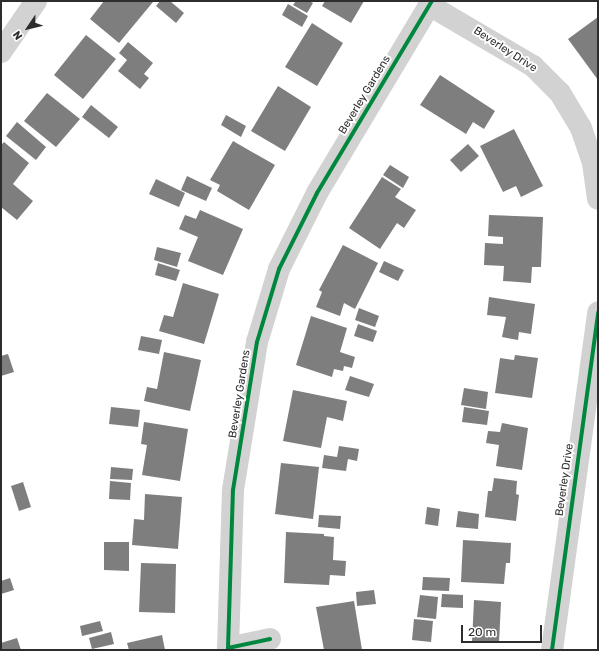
<!DOCTYPE html>
<html>
<head>
<meta charset="utf-8">
<style>
  body { margin:0 }
  #map { position:relative; width:599px; height:651px; overflow:hidden; background:#fff; font-family:Rubik,sans-serif }
  div>[style] { position:absolute }
  .building>* { inset:0; background:#7e7e7e }
  .minor>* { height:22px; margin:-11px; padding:0 11px; transform-origin:11px; border-radius:11px; background:#d2d2d2 }
  .cycleway>* { height:4px; margin:-2px; padding:0 2px; transform-origin:2px; border-radius:2px; background:#00873e }
  span { translate:-50% -50%; white-space:nowrap; text-align:center; line-height:1.15; -webkit-text-stroke:4px #fff; paint-order:stroke }
  .street-label { font-size:11px; color:#2d2d2d }
  .frame { position:absolute; inset:0; border:2px solid #2d2d2d; pointer-events:none }
  .north { position:absolute; left:8px; top:8px; width:40px; height:40px; -webkit-text-stroke:3px #fff; paint-order:stroke; rotate:235deg; font-size:11px; font-weight:700; line-height:16px; text-align:center; color:#2d2d2d }
  .north::after { content:''; display:block; margin:auto; width:14px; height:18px; background:#2d2d2d; clip-path:polygon(50% 0,100% 100%,50% 72%,0 100%) }
  .scale { position:absolute; left:461px; top:625px; width:81px; height:18px; box-sizing:border-box; border:2px solid #2d2d2d; border-top:0; padding-left:5px; font-size:12px; line-height:14px; white-space:nowrap; color:#2d2d2d; -webkit-text-stroke:3px #fff; paint-order:stroke }
</style>
</head>
<body>
<div id="map">
  <div class="building">
    <i style="clip-path:polygon(104px 1px,152px 1px,153px 2px,119px 43px,90px 19px)"></i>
    <i style="clip-path:polygon(160px 1px,170px 1px,184px 13px,176px 23px,156px 6px)"></i>
    <i style="clip-path:polygon(296px 1px,309px 1px,313px 3px,307px 13px,293px 5px)"></i>
    <i style="clip-path:polygon(325px 1px,364px 1px,351px 23px,322px 6px)"></i>
    <i style="clip-path:polygon(288px 4px,308px 16px,302px 27px,282px 15px)"></i>
    <i style="clip-path:polygon(598px 17px,598px 80px,568px 39px)"></i>
    <i style="clip-path:polygon(312px 23px,343px 43px,317px 86px,285px 67px)"></i>
    <i style="clip-path:polygon(86px 35px,116px 59px,83px 99px,54px 75px)"></i>
    <i style="clip-path:polygon(128px 42px,153px 63px,144px 74px,149px 78px,140px 89px,118px 71px,127px 60px,119px 53px)"></i>
    <i style="clip-path:polygon(440px 75px,495px 111px,484px 129px,473px 122px,466px 134px,420px 105px)"></i>
    <i style="clip-path:polygon(278px 86px,311px 107px,285px 151px,251px 131px)"></i>
    <i style="clip-path:polygon(47px 93px,80px 119px,56px 147px,24px 121px)"></i>
    <i style="clip-path:polygon(91px 105px,118px 127px,109px 138px,82px 117px)"></i>
    <i style="clip-path:polygon(226px 115px,246px 126px,241px 137px,221px 125px)"></i>
    <i style="clip-path:polygon(17px 122px,46px 147px,36px 160px,6px 136px)"></i>
    <i style="clip-path:polygon(514px 129px,543px 186px,521px 197px,516px 186px,503px 192px,480px 146px)"></i>
    <i style="clip-path:polygon(233px 141px,275px 165px,249px 210px,217px 191px,220px 185px,210px 180px)"></i>
    <i style="clip-path:polygon(4px 142px,29px 163px,13px 184px,33px 201px,17px 220px,1px 207px,1px 145px)"></i>
    <i style="clip-path:polygon(468px 144px,479px 156px,461px 172px,450px 160px)"></i>
    <i style="clip-path:polygon(390px 165px,409px 177px,403px 188px,383px 175px)"></i>
    <i style="clip-path:polygon(187px 176px,212px 188px,206px 201px,181px 190px)"></i>
    <i style="clip-path:polygon(382px 177px,401px 189px,395px 197px,416px 210px,404px 228px,397px 223px,380px 249px,349px 228px)"></i>
    <i style="clip-path:polygon(156px 179px,185px 193px,179px 207px,149px 194px)"></i>
    <i style="clip-path:polygon(200px 210px,243px 229px,223px 275px,188px 261px,198px 237px,179px 229px,185px 215px,196px 219px)"></i>
    <i style="clip-path:polygon(489px 215px,543px 217px,541px 267px,532px 267px,531px 283px,503px 281px,504px 266px,484px 265px,485px 243px,503px 244px,503px 237px,488px 236px)"></i>
    <i style="clip-path:polygon(343px 245px,378px 263px,355px 309px,344px 303px,340px 316px,316px 307px,322px 292px,319px 290px)"></i>
    <i style="clip-path:polygon(157px 247px,181px 253px,177px 267px,154px 260px)"></i>
    <i style="clip-path:polygon(384px 261px,404px 270px,398px 281px,379px 272px)"></i>
    <i style="clip-path:polygon(158px 263px,180px 270px,176px 281px,155px 275px)"></i>
    <i style="clip-path:polygon(183px 283px,219px 294px,204px 344px,159px 331px,164px 315px,173px 317px)"></i>
    <i style="clip-path:polygon(489px 297px,535px 304px,531px 334px,519px 332px,518px 340px,502px 337px,506px 317px,487px 315px)"></i>
    <i style="clip-path:polygon(359px 308px,379px 316px,375px 327px,355px 320px)"></i>
    <i style="clip-path:polygon(311px 316px,347px 328px,340px 352px,355px 357px,352px 368px,344px 366px,343px 371px,334px 369px,332px 377px,296px 365px)"></i>
    <i style="clip-path:polygon(358px 324px,377px 331px,373px 342px,354px 336px)"></i>
    <i style="clip-path:polygon(141px 336px,162px 340px,159px 354px,138px 350px)"></i>
    <i style="clip-path:polygon(164px 352px,201px 360px,190px 411px,144px 401px,147px 387px,157px 389px)"></i>
    <i style="clip-path:polygon(8px 354px,14px 372px,1px 376px,1px 356px)"></i>
    <i style="clip-path:polygon(515px 355px,538px 358px,532px 398px,495px 393px,500px 358px,514px 360px)"></i>
    <i style="clip-path:polygon(350px 376px,374px 384px,369px 397px,345px 390px)"></i>
    <i style="clip-path:polygon(464px 388px,488px 392px,486px 409px,461px 405px)"></i>
    <i style="clip-path:polygon(293px 390px,347px 401px,343px 421px,327px 417px,321px 448px,283px 441px)"></i>
    <i style="clip-path:polygon(111px 407px,140px 410px,138px 427px,109px 424px)"></i>
    <i style="clip-path:polygon(464px 407px,489px 411px,487px 425px,462px 422px)"></i>
    <i style="clip-path:polygon(144px 422px,188px 429px,180px 481px,142px 475px,147px 445px,141px 444px)"></i>
    <i style="clip-path:polygon(502px 423px,528px 428px,522px 470px,496px 466px,499px 445px,486px 443px,488px 431px,500px 432px)"></i>
    <i style="clip-path:polygon(339px 446px,359px 449px,357px 461px,348px 459px,346px 471px,322px 468px,324px 455px,337px 457px)"></i>
    <i style="clip-path:polygon(281px 463px,319px 467px,313px 519px,275px 514px)"></i>
    <i style="clip-path:polygon(111px 467px,133px 469px,132px 480px,110px 479px)"></i>
    <i style="clip-path:polygon(494px 478px,517px 481px,516px 494px,519px 495px,516px 521px,485px 517px,488px 491px,492px 491px)"></i>
    <i style="clip-path:polygon(110px 481px,131px 483px,130px 500px,109px 499px)"></i>
    <i style="clip-path:polygon(23px 482px,31px 507px,19px 511px,11px 486px)"></i>
    <i style="clip-path:polygon(145px 494px,182px 497px,178px 549px,132px 545px,134px 519px,144px 520px)"></i>
    <i style="clip-path:polygon(427px 507px,440px 509px,438px 526px,425px 524px)"></i>
    <i style="clip-path:polygon(458px 511px,479px 514px,478px 529px,456px 527px)"></i>
    <i style="clip-path:polygon(319px 515px,341px 516px,340px 529px,318px 527px)"></i>
    <i style="clip-path:polygon(286px 532px,324px 534px,324px 536px,334px 537px,333px 560px,346px 561px,345px 576px,330px 575px,329px 585px,284px 583px)"></i>
    <i style="clip-path:polygon(463px 540px,511px 543px,510px 563px,506px 563px,504px 584px,461px 582px)"></i>
    <i style="clip-path:polygon(104px 542px,129px 542px,129px 571px,104px 570px)"></i>
    <i style="clip-path:polygon(141px 563px,176px 564px,175px 613px,139px 612px)"></i>
    <i style="clip-path:polygon(423px 577px,450px 578px,449px 591px,422px 590px)"></i>
    <i style="clip-path:polygon(10px 578px,14px 590px,1px 594px,1px 581px)"></i>
    <i style="clip-path:polygon(374px 590px,376px 604px,357px 606px,356px 592px)"></i>
    <i style="clip-path:polygon(442px 594px,463px 595px,463px 608px,441px 607px)"></i>
    <i style="clip-path:polygon(420px 595px,438px 597px,436px 619px,417px 617px)"></i>
    <i style="clip-path:polygon(474px 600px,501px 602px,499px 643px,472px 642px)"></i>
    <i style="clip-path:polygon(354px 601px,362px 650px,324px 650px,316px 607px)"></i>
    <i style="clip-path:polygon(414px 619px,433px 621px,431px 642px,412px 640px)"></i>
    <i style="clip-path:polygon(100px 621px,103px 631px,82px 636px,80px 626px)"></i>
    <i style="clip-path:polygon(111px 632px,114px 644px,92px 649px,89px 638px)"></i>
    <i style="clip-path:polygon(162px 635px,165px 650px,129px 650px,127px 643px)"></i>
    <i style="clip-path:polygon(17px 638px,21px 650px,1px 650px,1px 643px)"></i>
  </div>
  <div class="minor">
    <i style="left:429px;top:5px;width:121px;rotate:30.4deg"></i>
    <i style="left:533px;top:66px;width:38px;rotate:45deg"></i>
    <i style="left:560px;top:93px;width:41px;rotate:59deg"></i>
    <i style="left:581px;top:128px;width:37px;rotate:71deg"></i>
    <i style="left:593px;top:163px;width:36px;rotate:82deg"></i>
    <i style="left:1px;top:52px;width:62px;rotate:-55.5deg"></i>
    <i style="left:270px;top:639px;width:43px;rotate:167.9deg"></i>
    <i style="left:228px;top:648px;width:158px;rotate:-88.2deg"></i>
    <i style="left:233px;top:490px;width:150px;rotate:-80.8deg"></i>
    <i style="left:257px;top:342px;width:76px;rotate:-73.2deg"></i>
    <i style="left:279px;top:269px;width:85px;rotate:-63.4deg"></i>
    <i style="left:317px;top:193px;width:224px;rotate:-59.1deg"></i>
    <i style="left:552px;top:650px;width:341px;rotate:-82.2deg"></i>
  </div>
  <div class="cycleway">
    <i style="left:270px;top:639px;width:43px;rotate:167.9deg"></i>
    <i style="left:228px;top:648px;width:158px;rotate:-88.2deg"></i>
    <i style="left:233px;top:490px;width:150px;rotate:-80.8deg"></i>
    <i style="left:257px;top:342px;width:76px;rotate:-73.2deg"></i>
    <i style="left:279px;top:269px;width:85px;rotate:-63.4deg"></i>
    <i style="left:317px;top:193px;width:224px;rotate:-59.1deg"></i>
    <i style="left:552px;top:650px;width:341px;rotate:-82.2deg"></i>
  </div>
  <div class="street-label">
    <span style="left:505px;top:50px;rotate:33deg">Beverley Drive</span>
    <span style="left:365px;top:95px;rotate:-59deg">Beverley Gardens</span>
    <span style="left:240px;top:394px;rotate:-81deg">Beverley Gardens</span>
    <span style="left:565px;top:480px;rotate:-82deg">Beverley Drive</span>
  </div>
  <div class="frame"></div>
  <div class="north">N</div>
  <div class="scale">20 m</div>
</div>
</body>
</html>
